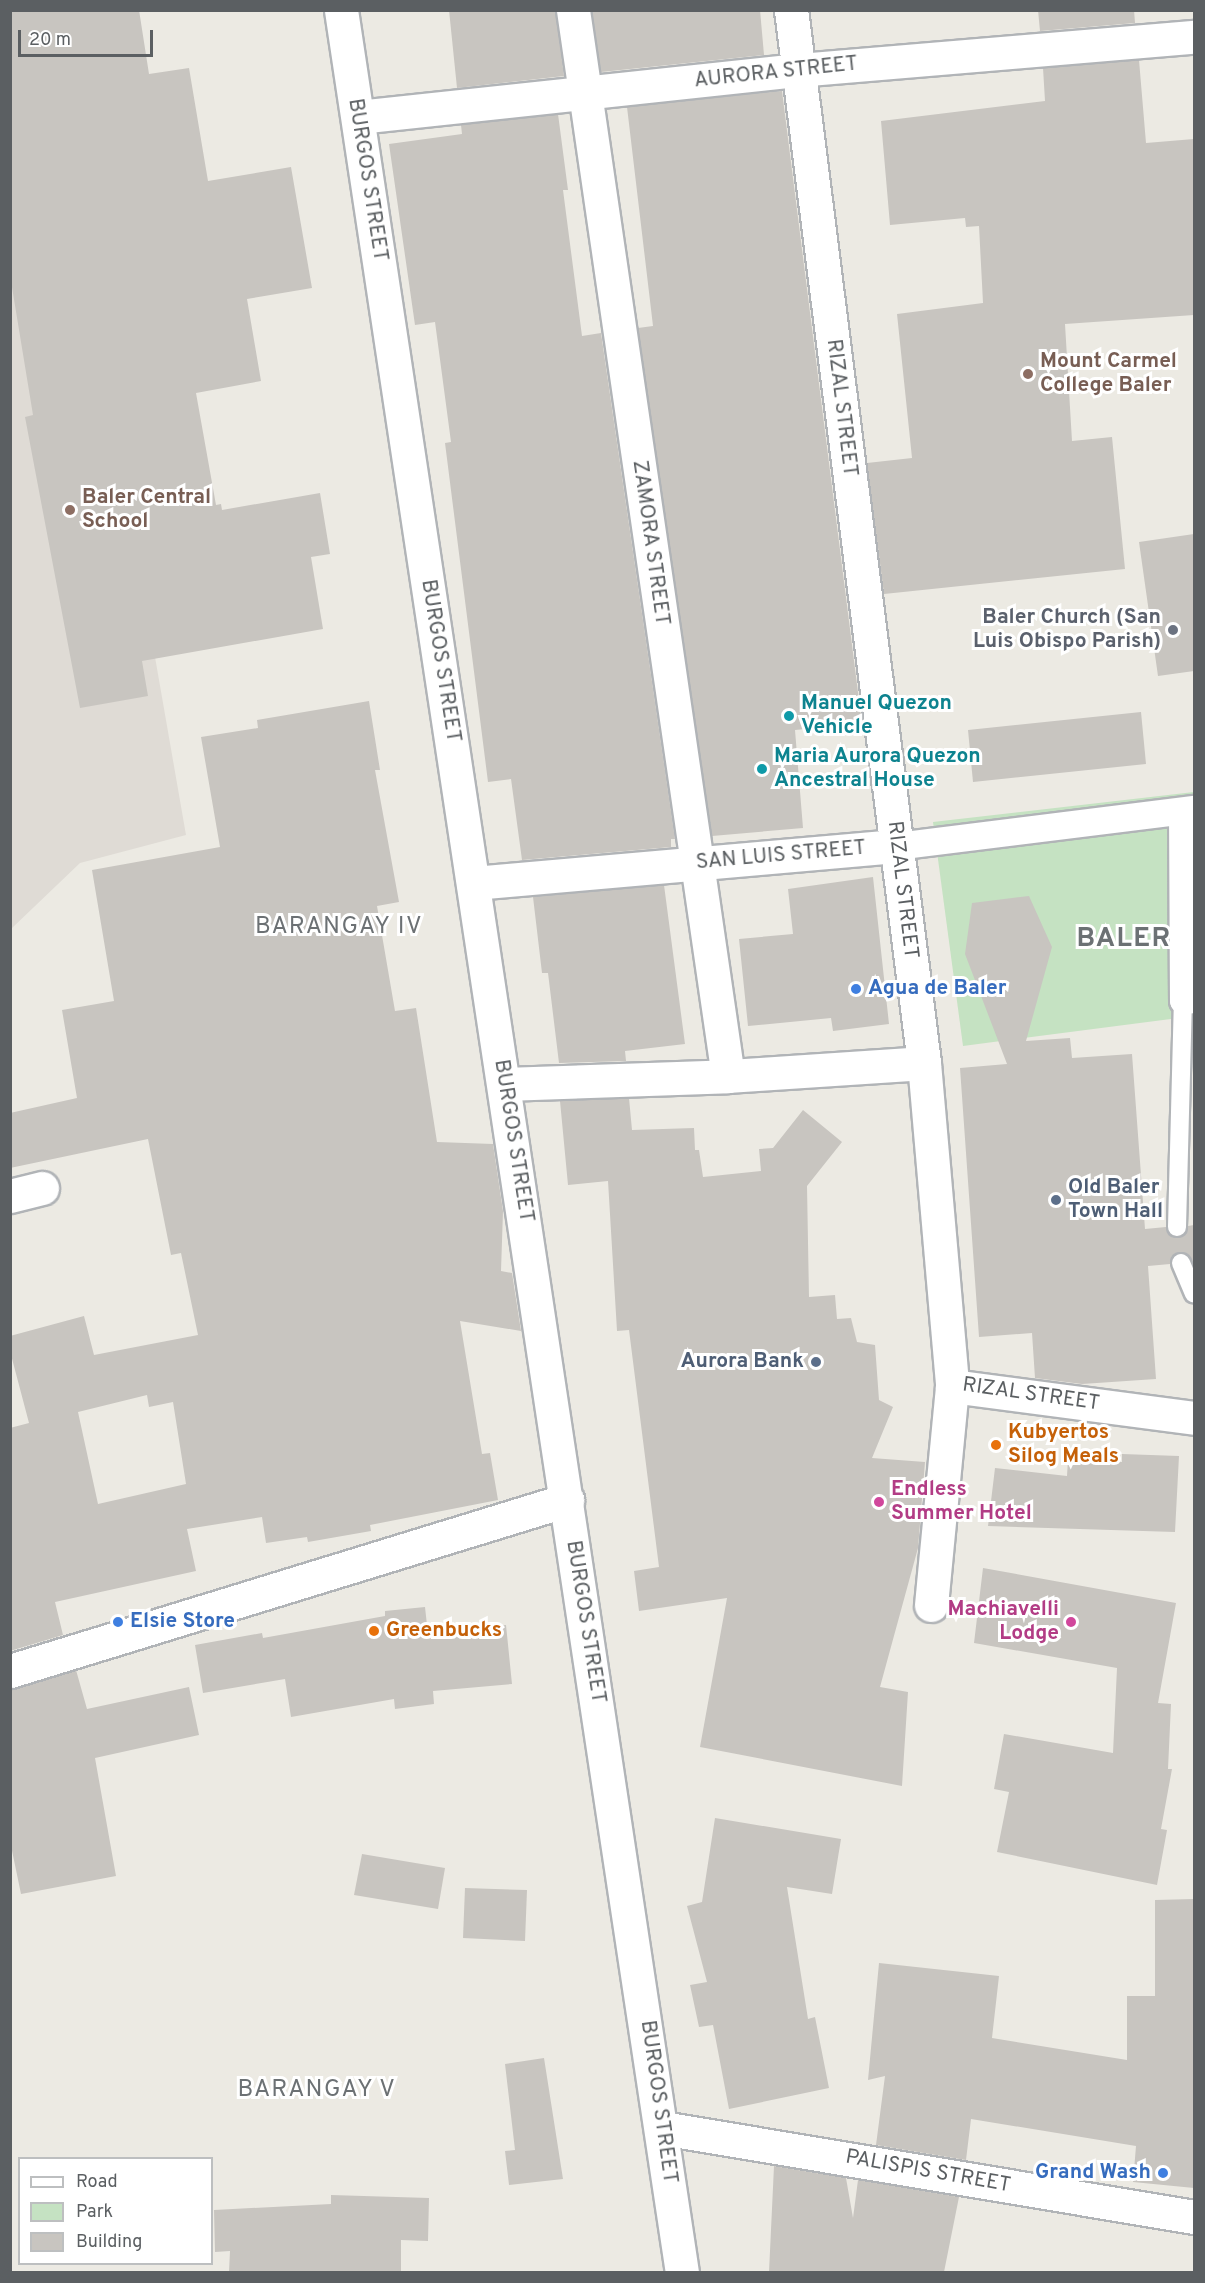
<!DOCTYPE html>
<html>
<head>
<meta charset="utf-8">
<style>
  body { margin:0 }
  #map { position:relative; width:1205px; height:2283px; overflow:hidden; background:#eceae3; font-family:Overpass,sans-serif }
  div>[style] { position:absolute }
  .education>* { inset:0; background:#dfdbd5 }
  .green>* { inset:0; background:#c5e2c2 }
  .building>* { inset:0; background:#c8c5c0 }
  .roads { filter:drop-shadow(2px 0 #b1b4b7) drop-shadow(-2px 0 #b1b4b7) drop-shadow(0 2px #b1b4b7) drop-shadow(0 -2px #b1b4b7) }
  .service>* { height:18px; margin:-9px; padding:0 9px; transform-origin:9px; border-radius:9px; background:#fff }
  .pedestrian>* { height:27px; margin:-13.5px; padding:0 13.5px; transform-origin:13.5px; border-radius:13.5px; background:#fff }
  .minor>* { height:33px; margin:-16.5px; padding:0 16.5px; transform-origin:16.5px; border-radius:16.5px; background:#fff }
  .dots>* { width:16px; height:16px; translate:-50% -50%; box-sizing:border-box; border:3px solid #fff; border-radius:50% }
  span { translate:-50% -50%; white-space:nowrap; text-align:center; line-height:1.15; -webkit-text-stroke:6px #fff; paint-order:stroke }
  .street-label { font-size:21px; color:#5b5f62 }
  .education-label { font-size:21px; color:#785e54; font-weight:700 }
  .left { translate:0 -50%; text-align:left }
  .worship-label { font-size:21px; color:#5b616d; font-weight:700 }
  .right { translate:-100% -50%; text-align:right }
  .culture-label { font-size:21px; color:#0d838f; font-weight:700 }
  .shop-label { font-size:21px; color:#366cbe; font-weight:700 }
  .service-label { font-size:21px; color:#4e5e75; font-weight:700 }
  .food-label { font-size:21px; color:#c56008; font-weight:700 }
  .hotel-label { font-size:21px; color:#b23c85; font-weight:700 }
  .quarter-label { font-size:24px; color:#6c7174; letter-spacing:1.5px }
  .district-label { font-size:27px; color:#6c7174; font-weight:700; letter-spacing:1.5px }
  .frame { position:absolute; inset:0; border:12px solid #5b5f62; pointer-events:none }
  .legend { position:absolute; left:18px; top:2157px; width:195px; height:108px; box-sizing:border-box; background:#fff; border:2px solid #bdbfc0; margin:0; padding:8px 10px; list-style:none; font-size:18px; color:#5b5f62 }
  .legend li { display:flex; align-items:center; gap:12px; height:30px }
  .legend b { width:30px; border:2px solid #bdbfc0 }
  .scale { position:absolute; left:18px; top:30px; width:135px; height:27px; box-sizing:border-box; border:3px solid #5b5f62; border-top:0; padding-left:8px; font-size:18px; line-height:21px; white-space:nowrap; color:#5b5f62; -webkit-text-stroke:4px #fff; paint-order:stroke }
</style>
</head>
<body>
<div id="map">
  <div class="education">
    <i style="clip-path:polygon(10px 11px,73px 186px,186px 835px,80px 863px,11px 929px)"></i>
  </div>
  <div class="green">
    <i style="clip-path:polygon(1194px 792px,1194px 1016px,963px 1046px,933px 822px)"></i>
  </div>
  <div class="building">
    <i style="clip-path:polygon(10px 10px,139px 10px,149px 74px,189px 68px,208px 181px,291px 167px,312px 288px,247px 299px,261px 381px,196px 393px,216px 505px,221px 504px,222px 510px,320px 493px,330px 554px,311px 557px,323px 629px,142px 661px,148px 696px,80px 708px,25px 417px,33px 415px,10px 275px)"></i>
    <i style="clip-path:polygon(449px 10px,555px 10px,564px 76px,457px 88px)"></i>
    <i style="clip-path:polygon(592px 10px,760px 10px,764px 55px,601px 72px)"></i>
    <i style="clip-path:polygon(1038px 10px,1134px 10px,1135px 23px,1040px 31px)"></i>
    <i style="clip-path:polygon(1139px 60px,1146px 143px,1194px 139px,1194px 315px,1065px 324px,1072px 441px,1112px 437px,1125px 569px,884px 594px,867px 463px,912px 458px,897px 314px,983px 303px,979px 226px,966px 227px,965px 218px,890px 225px,881px 121px,1045px 101px,1043px 68px)"></i>
    <i style="clip-path:polygon(782px 91px,862px 724px,795px 730px,803px 828px,712px 836px,638px 328px,653px 326px,627px 107px)"></i>
    <i style="clip-path:polygon(558px 114px,568px 190px,563px 190px,582px 336px,601px 333px,675px 839px,671px 839px,671px 847px,522px 860px,511px 779px,488px 782px,445px 443px,451px 442px,435px 322px,415px 325px,389px 144px,462px 134px,461px 125px)"></i>
    <i style="clip-path:polygon(1194px 534px,1194px 671px,1158px 676px,1139px 542px)"></i>
    <i style="clip-path:polygon(evenodd,369px 701px,380px 770px,375px 770px,399px 902px,377px 906px,395px 1011px,416px 1008px,437px 1142px,493px 1144px,503px 1211px,501px 1271px,512px 1273px,521px 1331px,460px 1321px,482px 1454px,490px 1453px,498px 1500px,370px 1525px,371px 1531px,308px 1542px,307px 1537px,266px 1543px,262px 1517px,187px 1529px,196px 1571px,55px 1602px,63px 1635px,10px 1651px,10px 1428px,29px 1423px,10px 1351px,10px 1336px,84px 1316px,94px 1355px,198px 1335px,181px 1253px,171px 1255px,148px 1139px,10px 1168px,10px 1113px,77px 1098px,62px 1010px,114px 1001px,92px 870px,220px 847px,201px 737px,258px 728px,257px 720px,369px 701px,147px 1395px,149px 1407px,173px 1402px,186px 1484px,98px 1504px,78px 1412px,147px 1395px)"></i>
    <i style="clip-path:polygon(1141px 712px,1146px 764px,973px 782px,968px 730px)"></i>
    <i style="clip-path:polygon(873px 877px,889px 1024px,833px 1031px,831px 1018px,748px 1026px,739px 939px,793px 934px,788px 889px)"></i>
    <i style="clip-path:polygon(664px 885px,685px 1044px,625px 1051px,626px 1061px,559px 1063px,548px 973px,542px 973px,533px 897px)"></i>
    <i style="clip-path:polygon(1029px 896px,1052px 947px,1026px 1041px,1070px 1038px,1072px 1058px,1132px 1054px,1145px 1229px,1166px 1227px,1171px 1236px,1177px 1238px,1186px 1233px,1188px 1226px,1194px 1225px,1194px 1262px,1182px 1252px,1172px 1256px,1170px 1264px,1148px 1266px,1156px 1379px,1082px 1384px,1035px 1378px,1032px 1333px,979px 1337px,960px 1068px,1007px 1064px,965px 954px,972px 903px)"></i>
    <i style="clip-path:polygon(629px 1098px,632px 1130px,694px 1128px,695px 1150px,699px 1150px,703px 1177px,761px 1171px,759px 1149px,773px 1148px,803px 1110px,842px 1142px,807px 1186px,809px 1297px,835px 1295px,837px 1319px,851px 1318px,857px 1342px,875px 1345px,879px 1400px,893px 1407px,872px 1458px,925px 1462px,918px 1548px,880px 1687px,908px 1692px,902px 1786px,700px 1747px,727px 1598px,639px 1611px,634px 1571px,659px 1567px,629px 1330px,617px 1331px,608px 1181px,568px 1185px,560px 1101px)"></i>
    <i style="clip-path:polygon(1122px 1454px,1179px 1456px,1175px 1532px,988px 1526px,995px 1468px,1067px 1476px,1068px 1459px,1122px 1462px)"></i>
    <i style="clip-path:polygon(983px 1568px,1176px 1603px,1158px 1703px,1171px 1704px,1168px 1769px,1172px 1769px,1161px 1829px,1167px 1830px,1157px 1885px,997px 1852px,1009px 1792px,994px 1789px,1004px 1734px,1113px 1753px,1117px 1668px,974px 1643px)"></i>
    <i style="clip-path:polygon(425px 1607px,428px 1634px,506px 1625px,512px 1684px,433px 1691px,434px 1704px,395px 1709px,394px 1699px,291px 1717px,285px 1679px,203px 1693px,195px 1645px,262px 1633px,263px 1638px,385px 1616px,385px 1611px)"></i>
    <i style="clip-path:polygon(76px 1670px,87px 1709px,189px 1687px,199px 1735px,95px 1758px,116px 1876px,21px 1894px,10px 1841px,10px 1689px)"></i>
    <i style="clip-path:polygon(715px 1818px,841px 1839px,832px 1894px,787px 1887px,808px 2019px,815px 2017px,829px 2088px,729px 2109px,713px 2025px,699px 2027px,690px 1985px,707px 1982px,687px 1906px,702px 1902px)"></i>
    <i style="clip-path:polygon(362px 1854px,445px 1868px,438px 1909px,354px 1895px)"></i>
    <i style="clip-path:polygon(465px 1888px,527px 1890px,525px 1941px,463px 1938px)"></i>
    <i style="clip-path:polygon(1194px 1899px,1194px 2188px,1133px 2182px,1136px 2146px,971px 2119px,966px 2160px,876px 2145px,885px 2076px,868px 2080px,879px 1963px,999px 1976px,992px 2038px,1127px 2060px,1127px 1996px,1155px 1996px,1155px 1900px)"></i>
    <i style="clip-path:polygon(544px 2058px,563px 2179px,509px 2185px,505px 2151px,515px 2150px,505px 2064px)"></i>
    <i style="clip-path:polygon(774px 2166px,846px 2178px,853px 2218px,858px 2180px,959px 2197px,944px 2272px,769px 2272px)"></i>
    <i style="clip-path:polygon(331px 2195px,429px 2198px,428px 2241px,401px 2240px,401px 2272px,229px 2272px,230px 2251px,215px 2252px,214px 2210px,331px 2204px)"></i>
  </div>
  <div class="roads">
    <div class="service">
      <i style="left:1177px;top:1227px;width:227px;rotate:-88.5deg"></i>
      <i style="left:1181px;top:1263px;width:33px;rotate:67deg"></i>
    </div>
    <div class="pedestrian">
      <i style="left:1182px;top:811px;width:189px;rotate:89.7deg"></i>
      <i style="left:1183px;top:1000px;width:11px;rotate:-5deg"></i>
      <i style="left:896px;top:846px;width:300px;rotate:-7.1deg"></i>
    </div>
    <div class="minor">
      <i style="left:341px;top:10px;width:2288px;rotate:81.43deg"></i>
      <i style="left:573px;top:10px;width:1077px;rotate:81.73deg"></i>
      <i style="left:791px;top:10px;width:1061px;rotate:82.8deg"></i>
      <i style="left:924px;top:1063px;width:324px;rotate:85deg"></i>
      <i style="left:952px;top:1386px;width:244px;rotate:7.5deg"></i>
      <i style="left:358px;top:117px;width:443px;rotate:-6.1deg"></i>
      <i style="left:798px;top:70px;width:397px;rotate:-4.8deg"></i>
      <i style="left:473px;top:883px;width:425px;rotate:-5deg"></i>
      <i style="left:504px;top:1084px;width:224px;rotate:-2deg"></i>
      <i style="left:728px;top:1076px;width:196px;rotate:-3.8deg"></i>
      <i style="left:10px;top:1196px;width:33px;rotate:-14deg"></i>
      <i style="left:931px;top:1605px;width:220px;rotate:-84.5deg"></i>
      <i style="left:10px;top:1671px;width:583px;rotate:-17.07deg"></i>
      <i style="left:662px;top:2128px;width:539px;rotate:9.5deg"></i>
    </div>
  </div>
  <div class="dots">
    <i style="left:1028px;top:374px;background:#8d6e63"></i>
    <i style="left:70px;top:510px;background:#8d6e63"></i>
    <i style="left:1173px;top:630px;background:#6b7280"></i>
    <i style="left:789px;top:716px;background:#0f9aa8"></i>
    <i style="left:762px;top:769px;background:#0f9aa8"></i>
    <i style="left:856px;top:989px;background:#3f7fe0"></i>
    <i style="left:1056px;top:1200px;background:#5c6f8a"></i>
    <i style="left:816px;top:1362px;background:#5c6f8a"></i>
    <i style="left:996px;top:1445px;background:#e8710a"></i>
    <i style="left:879px;top:1502px;background:#d1479c"></i>
    <i style="left:118px;top:1622px;background:#3f7fe0"></i>
    <i style="left:1071px;top:1622px;background:#d1479c"></i>
    <i style="left:374px;top:1631px;background:#e8710a"></i>
    <i style="left:1163px;top:2173px;background:#3f7fe0"></i>
  </div>
  <div class="street-label">
    <span style="left:776px;top:73px;rotate:-6deg">AURORA STREET</span>
    <span style="left:367px;top:180px;rotate:81deg">BURGOS STREET</span>
    <span style="left:841px;top:408px;rotate:83deg">RIZAL STREET</span>
    <span style="left:650px;top:543px;rotate:82deg">ZAMORA STREET</span>
    <span style="left:440px;top:661px;rotate:81deg">BURGOS STREET</span>
    <span style="left:781px;top:856px;rotate:-5deg">SAN LUIS STREET</span>
    <span style="left:902px;top:890px;rotate:83deg">RIZAL STREET</span>
    <span style="left:513px;top:1141px;rotate:81deg">BURGOS STREET</span>
    <span style="left:1031px;top:1395px;rotate:8deg">RIZAL STREET</span>
    <span style="left:585px;top:1622px;rotate:81deg">BURGOS STREET</span>
    <span style="left:658px;top:2102px;rotate:82deg">BURGOS STREET</span>
    <span style="left:928px;top:2172px;rotate:10deg">PALISPIS STREET</span>
  </div>
  <div class="education-label">
    <span class="left" style="left:1040px;top:374px">Mount Carmel<br>College Baler</span>
    <span class="left" style="left:82px;top:510px">Baler Central<br>School</span>
  </div>
  <div class="worship-label">
    <span class="right" style="left:1161px;top:630px">Baler Church (San<br>Luis Obispo Parish)</span>
  </div>
  <div class="culture-label">
    <span class="left" style="left:801px;top:716px">Manuel Quezon<br>Vehicle</span>
    <span class="left" style="left:774px;top:769px">Maria Aurora Quezon<br>Ancestral House</span>
  </div>
  <div class="shop-label">
    <span class="left" style="left:868px;top:989px">Agua de Baler</span>
    <span class="left" style="left:130px;top:1622px">Elsie Store</span>
    <span class="right" style="left:1151px;top:2173px">Grand Wash</span>
  </div>
  <div class="service-label">
    <span class="left" style="left:1068px;top:1200px">Old Baler<br>Town Hall</span>
    <span class="right" style="left:804px;top:1362px">Aurora Bank</span>
  </div>
  <div class="food-label">
    <span class="left" style="left:1008px;top:1445px">Kubyertos<br>Silog Meals</span>
    <span class="left" style="left:386px;top:1631px">Greenbucks</span>
  </div>
  <div class="hotel-label">
    <span class="left" style="left:891px;top:1502px">Endless<br>Summer Hotel</span>
    <span class="right" style="left:1059px;top:1622px">Machiavelli<br>Lodge</span>
  </div>
  <div class="quarter-label">
    <span style="left:339px;top:928px">BARANGAY IV</span>
    <span style="left:317px;top:2091px">BARANGAY V</span>
  </div>
  <div class="district-label">
    <span style="left:1124px;top:940px">BALER</span>
  </div>
  <div class="frame"></div>
  <ul class="legend">
  <li><b style="height:8px;background:#fff"></b>Road</li>
  <li><b style="height:16px;background:#c5e2c2"></b>Park</li>
  <li><b style="height:16px;background:#c8c5c0"></b>Building</li>
  </ul>
  <div class="scale">20 m</div>
</div>
</body>
</html>
